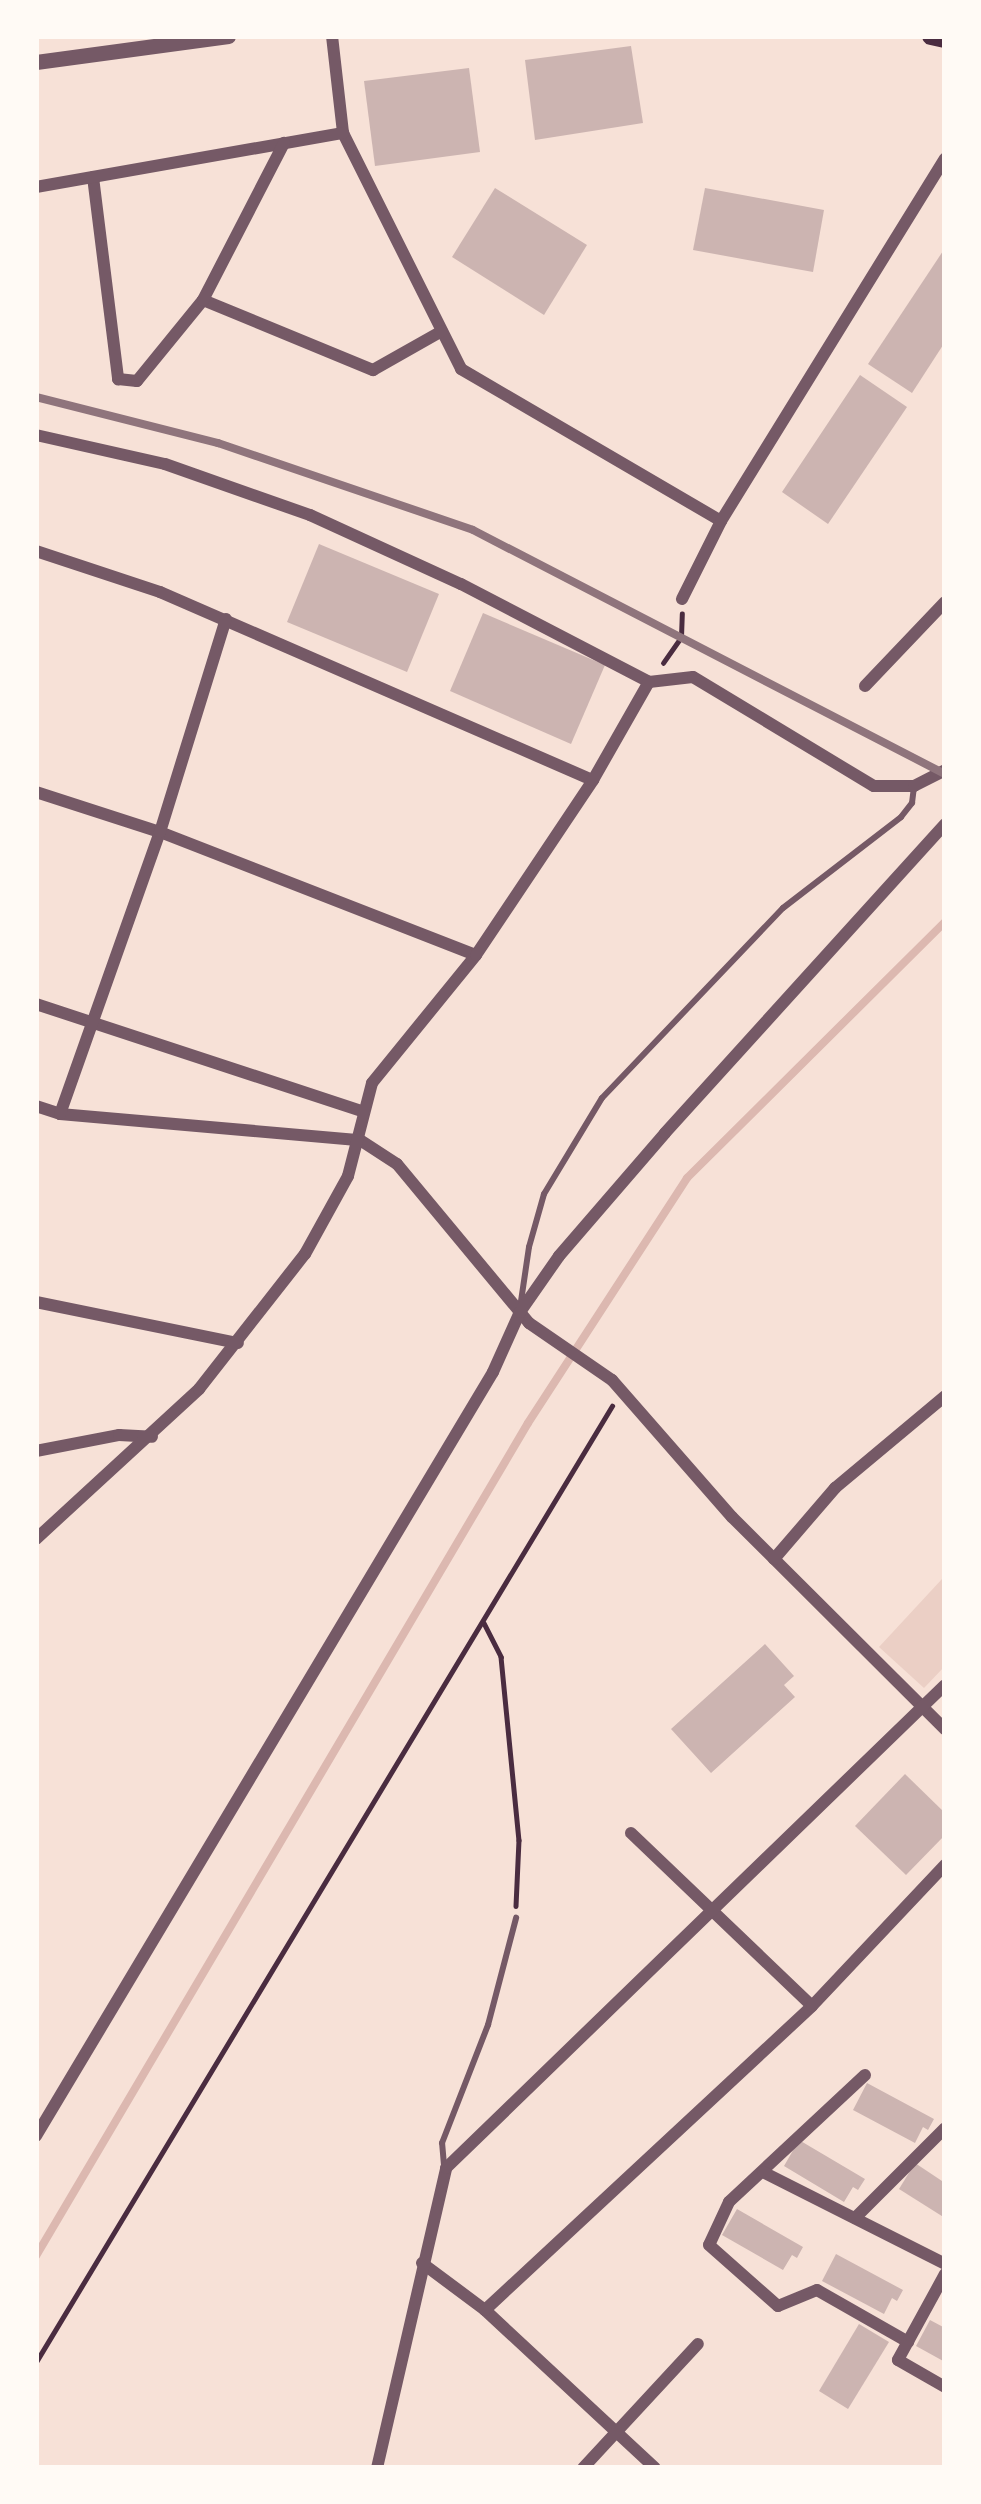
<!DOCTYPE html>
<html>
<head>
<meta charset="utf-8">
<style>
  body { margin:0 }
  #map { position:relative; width:981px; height:2504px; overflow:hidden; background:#f7e1d7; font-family:Cabin,sans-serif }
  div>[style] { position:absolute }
  .green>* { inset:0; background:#ebcfc5 }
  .stream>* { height:8px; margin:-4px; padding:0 4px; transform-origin:4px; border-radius:4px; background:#dcb8b0 }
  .building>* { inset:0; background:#ccb4b1 }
  .path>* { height:4.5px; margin:-2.25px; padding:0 2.25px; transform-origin:2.25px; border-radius:2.25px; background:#4a2c40 }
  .service>* { height:6px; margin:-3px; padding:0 3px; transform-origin:3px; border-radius:3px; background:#755966 }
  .minor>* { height:12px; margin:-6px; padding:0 6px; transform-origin:6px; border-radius:6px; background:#755966 }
  .tertiary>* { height:15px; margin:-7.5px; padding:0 7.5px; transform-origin:7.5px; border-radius:7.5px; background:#755966 }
  .secondary>* { height:18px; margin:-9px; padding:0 9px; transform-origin:9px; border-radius:9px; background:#4a2c40 }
  .rail>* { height:8px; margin:-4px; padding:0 4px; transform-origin:4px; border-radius:4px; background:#8f747c }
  span { translate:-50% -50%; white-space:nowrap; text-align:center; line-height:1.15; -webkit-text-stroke:9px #fffaf5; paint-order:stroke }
  .frame { position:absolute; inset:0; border:39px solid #fffaf5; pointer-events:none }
</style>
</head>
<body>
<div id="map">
  <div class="green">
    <i style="clip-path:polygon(942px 1579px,945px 1666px,924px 1688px,879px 1647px)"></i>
  </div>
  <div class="stream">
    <i style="left:36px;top:2256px;width:967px;rotate:-59.43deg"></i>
    <i style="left:528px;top:1423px;width:292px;rotate:-57deg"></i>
    <i style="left:687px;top:1178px;width:363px;rotate:-44.8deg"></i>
  </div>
  <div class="building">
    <i style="clip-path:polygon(631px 46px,643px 123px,535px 140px,525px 60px)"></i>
    <i style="clip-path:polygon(469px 68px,480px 152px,375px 166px,364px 81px)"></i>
    <i style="clip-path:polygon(495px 188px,587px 245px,544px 315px,452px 257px)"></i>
    <i style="clip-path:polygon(705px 188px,824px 210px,813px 272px,693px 250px)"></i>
    <i style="clip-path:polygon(945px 248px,945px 342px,912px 393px,868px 364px)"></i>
    <i style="clip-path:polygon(860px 375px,907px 407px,828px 524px,782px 492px)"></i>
    <i style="clip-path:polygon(319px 544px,439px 594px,407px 672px,287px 622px)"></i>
    <i style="clip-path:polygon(483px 613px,605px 665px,571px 744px,450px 691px)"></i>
    <i style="clip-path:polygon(765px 1644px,794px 1676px,784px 1685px,795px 1697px,711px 1773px,671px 1729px)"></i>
    <i style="clip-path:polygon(905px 1774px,945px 1813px,945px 1835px,906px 1875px,855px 1826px)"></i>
    <i style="clip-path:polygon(867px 2083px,934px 2119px,928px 2130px,923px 2127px,915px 2143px,853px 2110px)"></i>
    <i style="clip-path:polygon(799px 2140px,865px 2179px,858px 2190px,853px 2187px,844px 2202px,784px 2166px)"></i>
    <i style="clip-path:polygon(915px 2163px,945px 2183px,945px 2218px,899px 2189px)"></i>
    <i style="clip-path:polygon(737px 2209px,803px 2247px,797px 2258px,792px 2255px,783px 2270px,722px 2235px)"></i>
    <i style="clip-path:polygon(836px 2254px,903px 2290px,897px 2301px,892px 2298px,884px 2314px,822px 2281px)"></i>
    <i style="clip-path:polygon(930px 2320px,945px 2328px,945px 2362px,916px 2346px)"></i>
    <i style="clip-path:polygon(859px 2324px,889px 2342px,848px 2409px,819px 2391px)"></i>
  </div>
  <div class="path">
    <i style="left:663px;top:663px;width:32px;rotate:-55deg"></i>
    <i style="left:681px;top:637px;width:23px;rotate:-88deg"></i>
    <i style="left:484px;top:1623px;width:38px;rotate:63deg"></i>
    <i style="left:501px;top:1657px;width:184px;rotate:84.4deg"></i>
    <i style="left:519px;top:1840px;width:66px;rotate:92.6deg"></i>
    <i style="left:36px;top:2362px;width:1116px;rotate:-58.93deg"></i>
  </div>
  <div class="service">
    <i style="left:520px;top:1308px;width:62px;rotate:-81.6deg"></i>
    <i style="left:529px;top:1247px;width:55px;rotate:-74.2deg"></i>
    <i style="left:544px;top:1194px;width:112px;rotate:-58.9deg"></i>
    <i style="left:602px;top:1098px;width:262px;rotate:-46.4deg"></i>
    <i style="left:783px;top:908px;width:149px;rotate:-37.6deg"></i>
    <i style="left:901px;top:817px;width:18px;rotate:-52deg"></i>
    <i style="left:912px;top:803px;width:17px;rotate:-83deg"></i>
    <i style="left:444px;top:2165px;width:22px;rotate:-95deg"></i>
    <i style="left:442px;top:2143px;width:127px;rotate:-68.7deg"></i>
    <i style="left:488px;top:2025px;width:111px;rotate:-75.3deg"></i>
  </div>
  <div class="minor">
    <i style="left:332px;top:36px;width:98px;rotate:83.5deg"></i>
    <i style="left:343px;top:133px;width:264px;rotate:63.4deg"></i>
    <i style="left:461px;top:369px;width:301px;rotate:30.3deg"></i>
    <i style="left:93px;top:177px;width:204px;rotate:82.9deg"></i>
    <i style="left:118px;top:379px;width:19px;rotate:6deg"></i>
    <i style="left:137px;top:381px;width:104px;rotate:-50.8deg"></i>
    <i style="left:203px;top:300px;width:184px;rotate:22.4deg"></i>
    <i style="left:373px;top:370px;width:79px;rotate:-29.5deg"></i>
    <i style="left:36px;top:187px;width:312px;rotate:-10deg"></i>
    <i style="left:203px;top:300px;width:177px;rotate:-62.7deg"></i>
    <i style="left:36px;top:435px;width:132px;rotate:12.7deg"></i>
    <i style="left:165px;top:464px;width:154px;rotate:19.4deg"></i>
    <i style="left:310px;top:515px;width:166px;rotate:24.6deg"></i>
    <i style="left:461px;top:584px;width:212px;rotate:27.5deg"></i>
    <i style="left:649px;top:682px;width:44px;rotate:-6.5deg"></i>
    <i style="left:693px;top:677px;width:211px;rotate:31.1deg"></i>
    <i style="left:874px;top:786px;width:40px"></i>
    <i style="left:914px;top:786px;width:35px;rotate:-27deg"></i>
    <i style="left:36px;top:551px;width:131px;rotate:18.3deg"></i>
    <i style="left:160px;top:592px;width:472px;rotate:23.5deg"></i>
    <i style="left:682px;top:599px;width:87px;rotate:-63.4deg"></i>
    <i style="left:721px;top:521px;width:426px;rotate:-58.3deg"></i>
    <i style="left:865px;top:686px;width:116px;rotate:-46.4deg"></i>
    <i style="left:36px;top:792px;width:130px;rotate:17.9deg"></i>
    <i style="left:160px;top:832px;width:339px;rotate:21.3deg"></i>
    <i style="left:36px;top:1004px;width:343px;rotate:18.2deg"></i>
    <i style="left:36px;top:1106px;width:25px;rotate:18deg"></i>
    <i style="left:60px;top:1114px;width:301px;rotate:5deg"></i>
    <i style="left:360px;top:1140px;width:44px;rotate:33deg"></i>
    <i style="left:397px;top:1164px;width:207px;rotate:50.3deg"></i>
    <i style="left:529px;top:1323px;width:101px;rotate:34.5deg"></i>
    <i style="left:612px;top:1380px;width:182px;rotate:48.8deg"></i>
    <i style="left:732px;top:1517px;width:301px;rotate:44.9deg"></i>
    <i style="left:60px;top:1114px;width:299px;rotate:-70.5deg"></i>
    <i style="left:160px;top:832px;width:223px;rotate:-72.8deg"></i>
    <i style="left:36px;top:1302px;width:206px;rotate:11.5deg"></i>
    <i style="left:36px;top:1451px;width:85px;rotate:-10.9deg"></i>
    <i style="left:119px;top:1435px;width:33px;rotate:3deg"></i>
    <i style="left:36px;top:1539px;width:222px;rotate:-42.6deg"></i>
    <i style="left:199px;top:1389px;width:172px;rotate:-51.9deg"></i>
    <i style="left:305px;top:1254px;width:89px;rotate:-61.1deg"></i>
    <i style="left:348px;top:1176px;width:96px;rotate:-75.5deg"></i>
    <i style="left:372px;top:1083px;width:165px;rotate:-50.9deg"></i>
    <i style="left:476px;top:955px;width:211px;rotate:-56.2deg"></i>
    <i style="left:593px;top:780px;width:113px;rotate:-60.3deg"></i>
    <i style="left:774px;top:1559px;width:94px;rotate:-49.3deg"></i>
    <i style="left:835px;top:1488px;width:143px;rotate:-39.9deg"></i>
    <i style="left:631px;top:1833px;width:250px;rotate:43.7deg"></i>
    <i style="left:865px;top:2075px;width:186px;rotate:137deg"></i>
    <i style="left:729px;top:2202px;width:47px;rotate:114.9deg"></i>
    <i style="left:709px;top:2245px;width:92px;rotate:41.5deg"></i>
    <i style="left:778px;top:2306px;width:42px;rotate:-22.3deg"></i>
    <i style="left:817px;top:2290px;width:105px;rotate:29.7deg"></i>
    <i style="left:36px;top:2136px;width:890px;rotate:-59.11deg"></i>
    <i style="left:493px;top:1372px;width:66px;rotate:-65.8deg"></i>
    <i style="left:520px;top:1312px;width:68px;rotate:-55.1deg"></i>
    <i style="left:559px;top:1256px;width:162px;rotate:-49.2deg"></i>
    <i style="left:665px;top:1133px;width:417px;rotate:-47.8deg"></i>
    <i style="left:763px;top:2172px;width:204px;rotate:26.8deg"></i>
    <i style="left:855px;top:2218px;width:127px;rotate:-45deg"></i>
    <i style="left:422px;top:2263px;width:79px;rotate:36.7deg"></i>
    <i style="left:485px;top:2310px;width:232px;rotate:42.9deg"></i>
    <i style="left:945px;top:2274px;width:98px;rotate:118.7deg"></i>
    <i style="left:898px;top:2360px;width:54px;rotate:29.9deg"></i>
    <i style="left:485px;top:2310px;width:446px;rotate:-42.9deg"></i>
    <i style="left:812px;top:2006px;width:194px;rotate:-46.7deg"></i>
    <i style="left:377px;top:2468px;width:308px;rotate:-77deg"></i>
    <i style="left:446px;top:2168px;width:694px;rotate:-44.07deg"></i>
    <i style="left:583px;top:2468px;width:169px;rotate:-47.2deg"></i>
  </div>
  <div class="tertiary">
    <i style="left:36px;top:62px;width:194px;rotate:-7.7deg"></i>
  </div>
  <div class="secondary">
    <i style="left:931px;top:36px;width:14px;rotate:12deg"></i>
  </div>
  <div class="rail">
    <i style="left:36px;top:397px;width:188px;rotate:14.2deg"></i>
    <i style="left:218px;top:443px;width:269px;rotate:18.8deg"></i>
    <i style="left:473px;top:530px;width:531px;rotate:27.34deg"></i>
  </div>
  <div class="frame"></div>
</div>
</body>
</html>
